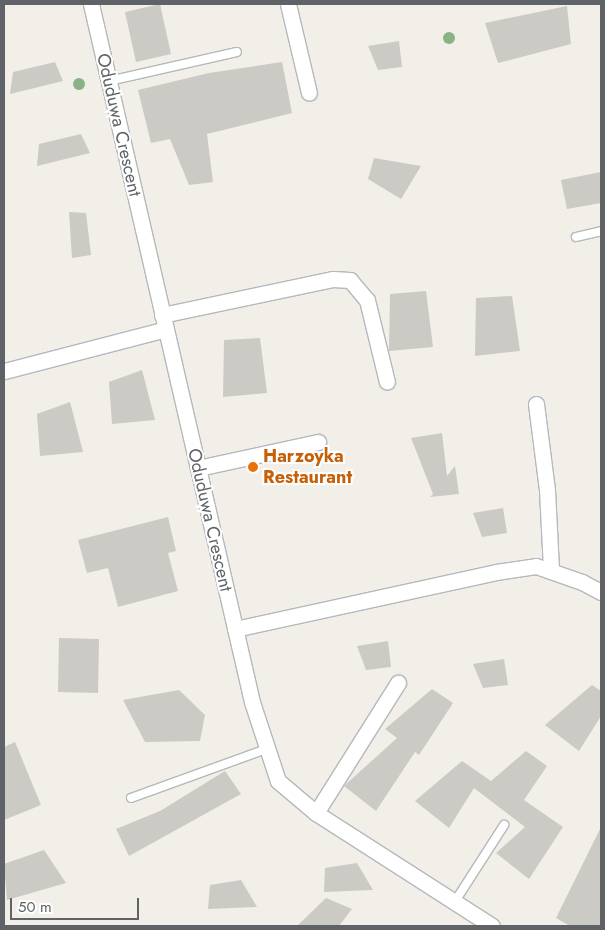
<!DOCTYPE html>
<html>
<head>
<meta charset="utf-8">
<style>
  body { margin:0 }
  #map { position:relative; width:605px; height:930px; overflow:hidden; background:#f1efe8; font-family:Jost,sans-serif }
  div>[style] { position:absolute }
  .building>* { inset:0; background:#cccac5 }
  .roads { filter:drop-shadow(1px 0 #b5b8bc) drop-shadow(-1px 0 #b5b8bc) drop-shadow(0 1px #b5b8bc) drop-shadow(0 -1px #b5b8bc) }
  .service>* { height:8px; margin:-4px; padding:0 4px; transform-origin:4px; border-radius:4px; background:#fff }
  .minor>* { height:15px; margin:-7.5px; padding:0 7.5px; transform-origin:7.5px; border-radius:7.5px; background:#fff }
  .trees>* { width:12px; height:12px; margin:-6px; border-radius:50%; background:#89b387 }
  .dots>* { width:14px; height:14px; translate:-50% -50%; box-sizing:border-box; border:2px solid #fff; border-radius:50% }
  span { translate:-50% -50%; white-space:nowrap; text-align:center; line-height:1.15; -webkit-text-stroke:4px #fff; paint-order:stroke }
  .street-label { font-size:18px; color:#5f6368 }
  .food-label { font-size:18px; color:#c56008; font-weight:700 }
  .left { translate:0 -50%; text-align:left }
  .frame { position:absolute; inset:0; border:5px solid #5f6368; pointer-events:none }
  .scale { position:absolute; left:10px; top:898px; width:129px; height:22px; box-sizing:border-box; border:2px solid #5f6368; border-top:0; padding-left:6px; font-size:15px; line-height:18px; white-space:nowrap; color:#5f6368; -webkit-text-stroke:4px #fff; paint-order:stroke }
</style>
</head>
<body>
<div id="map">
  <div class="building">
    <i style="clip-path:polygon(160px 4px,171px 54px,136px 62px,125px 12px)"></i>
    <i style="clip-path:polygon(567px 6px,571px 44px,498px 63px,485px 23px)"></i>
    <i style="clip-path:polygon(399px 41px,402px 67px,378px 70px,368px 46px)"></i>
    <i style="clip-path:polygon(55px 62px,63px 81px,10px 94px,13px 72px)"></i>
    <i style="clip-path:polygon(282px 62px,292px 113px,207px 134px,213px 182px,189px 185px,170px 139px,151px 143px,138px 90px,209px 73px)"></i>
    <i style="clip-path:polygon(81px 134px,90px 153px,37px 166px,39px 144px)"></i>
    <i style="clip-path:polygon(374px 158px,421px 166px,401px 199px,368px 179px)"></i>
    <i style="clip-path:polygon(601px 172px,601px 203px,567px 209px,561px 180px)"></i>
    <i style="clip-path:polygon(69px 212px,86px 213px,91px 255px,72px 258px)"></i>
    <i style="clip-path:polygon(426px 291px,433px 347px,389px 351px,390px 294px)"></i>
    <i style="clip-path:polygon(512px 296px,520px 351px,475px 356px,476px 298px)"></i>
    <i style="clip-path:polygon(260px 338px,267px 393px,223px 397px,224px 340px)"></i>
    <i style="clip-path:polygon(142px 370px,155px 420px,112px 424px,109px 382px)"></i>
    <i style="clip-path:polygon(70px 402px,83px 452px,40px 456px,37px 414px)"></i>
    <i style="clip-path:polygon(442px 433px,447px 476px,455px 466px,459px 494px,430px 497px,433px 494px,411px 438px)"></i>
    <i style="clip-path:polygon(503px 508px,507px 533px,482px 537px,473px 513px)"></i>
    <i style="clip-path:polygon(168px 517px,176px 551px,168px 553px,178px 591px,118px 607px,108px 568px,87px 573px,78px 540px)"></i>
    <i style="clip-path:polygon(59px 638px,99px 639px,98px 693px,58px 692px)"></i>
    <i style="clip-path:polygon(388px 641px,391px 667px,366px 670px,357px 646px)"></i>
    <i style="clip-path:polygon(504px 659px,508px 685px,483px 688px,473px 664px)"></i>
    <i style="clip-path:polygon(592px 685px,601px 691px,601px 716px,579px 751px,545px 725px)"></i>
    <i style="clip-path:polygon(432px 689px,453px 703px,419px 755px,415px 752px,376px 811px,344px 786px,397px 738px,385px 729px)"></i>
    <i style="clip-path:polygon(179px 690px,205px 715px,200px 741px,145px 742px,123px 700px)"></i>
    <i style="clip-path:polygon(15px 742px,41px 805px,4px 820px,4px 747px)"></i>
    <i style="clip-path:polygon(526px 751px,547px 766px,524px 800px,563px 827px,529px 879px,496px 853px,525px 827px,474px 788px,449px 828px,415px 801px,462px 761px,491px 781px)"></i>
    <i style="clip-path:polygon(225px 771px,241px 794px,129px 856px,116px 829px,160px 811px)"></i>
    <i style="clip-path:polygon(601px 827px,601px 926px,570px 926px,556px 918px)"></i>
    <i style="clip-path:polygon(44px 850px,66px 883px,7px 900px,4px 864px)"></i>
    <i style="clip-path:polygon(357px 863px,373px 890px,324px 892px,325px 868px)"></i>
    <i style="clip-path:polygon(241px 880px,257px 907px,208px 909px,210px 885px)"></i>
    <i style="clip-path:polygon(326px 898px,352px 909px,339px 926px,297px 926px)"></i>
  </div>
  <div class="roads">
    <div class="service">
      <i style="left:109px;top:81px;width:131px;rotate:-12.8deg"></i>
      <i style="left:576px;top:237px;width:26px;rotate:-13deg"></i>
      <i style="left:131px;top:798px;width:144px;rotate:-19.9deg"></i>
      <i style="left:454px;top:903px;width:93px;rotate:-57.3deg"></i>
    </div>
    <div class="minor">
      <i style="left:91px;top:4px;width:716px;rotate:77.01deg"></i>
      <i style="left:252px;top:702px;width:83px;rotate:71.8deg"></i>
      <i style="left:278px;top:781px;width:50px;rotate:40.1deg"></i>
      <i style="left:316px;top:813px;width:209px;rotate:32.7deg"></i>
      <i style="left:288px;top:4px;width:91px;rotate:76.7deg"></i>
      <i style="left:162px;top:315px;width:175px;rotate:-11.9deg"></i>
      <i style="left:333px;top:279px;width:17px;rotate:3deg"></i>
      <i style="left:350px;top:280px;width:26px;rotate:50deg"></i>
      <i style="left:367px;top:300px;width:84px;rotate:76.3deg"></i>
      <i style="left:4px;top:371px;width:167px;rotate:-14.5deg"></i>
      <i style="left:536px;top:404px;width:87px;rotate:82.7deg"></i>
      <i style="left:547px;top:490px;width:80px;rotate:87.1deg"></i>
      <i style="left:198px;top:468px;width:123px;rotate:-12.2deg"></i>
      <i style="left:235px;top:629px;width:267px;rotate:-12.3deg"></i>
      <i style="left:496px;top:572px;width:40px;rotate:-8.5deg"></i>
      <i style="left:536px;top:566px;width:49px;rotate:19.2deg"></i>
      <i style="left:582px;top:582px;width:21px;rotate:28deg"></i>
      <i style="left:316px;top:813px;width:154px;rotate:-57.8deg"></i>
    </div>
  </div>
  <div class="trees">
    <i style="left:449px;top:38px"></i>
    <i style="left:79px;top:84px"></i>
  </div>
  <div class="dots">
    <i style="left:253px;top:467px;background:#e8710a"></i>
  </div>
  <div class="street-label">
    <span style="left:119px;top:125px;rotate:77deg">Oduduwa Crescent</span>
    <span style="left:210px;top:520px;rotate:77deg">Oduduwa Crescent</span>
  </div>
  <div class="food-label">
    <span class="left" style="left:263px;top:467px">Harzoyka<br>Restaurant</span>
  </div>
  <div class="frame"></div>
  <div class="scale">50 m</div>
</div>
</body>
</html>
